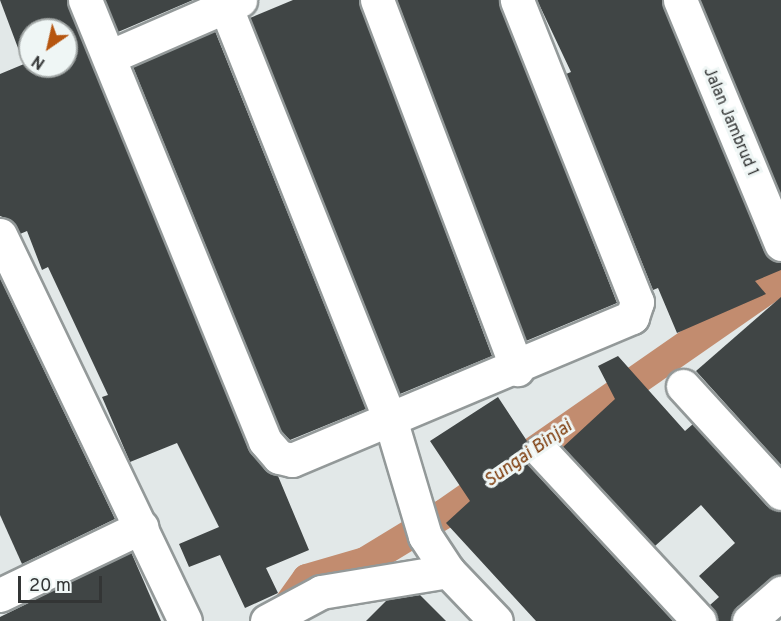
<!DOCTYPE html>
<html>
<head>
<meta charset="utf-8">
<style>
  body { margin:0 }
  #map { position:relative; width:781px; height:621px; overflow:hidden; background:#e2e8e8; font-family:Overpass,sans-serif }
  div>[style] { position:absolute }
  .canal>* { height:30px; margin:-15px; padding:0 15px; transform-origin:15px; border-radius:15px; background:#c28c6f }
  .building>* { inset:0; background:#404545 }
  .roads { filter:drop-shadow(2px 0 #939999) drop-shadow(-2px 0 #939999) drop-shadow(0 2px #939999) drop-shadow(0 -2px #939999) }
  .minor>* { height:33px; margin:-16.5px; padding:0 16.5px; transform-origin:16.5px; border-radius:16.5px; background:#fff }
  span { translate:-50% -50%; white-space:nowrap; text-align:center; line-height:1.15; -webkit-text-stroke:6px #eff6f5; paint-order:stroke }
  .street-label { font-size:16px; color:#333535 }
  .water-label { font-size:18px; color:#7b3807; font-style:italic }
  .north { position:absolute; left:18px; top:18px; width:60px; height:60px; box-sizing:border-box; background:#eff6f5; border:2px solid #a4a9a8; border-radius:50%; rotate:214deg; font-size:16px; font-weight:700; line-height:24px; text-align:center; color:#333535 }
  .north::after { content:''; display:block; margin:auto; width:21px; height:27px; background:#b65610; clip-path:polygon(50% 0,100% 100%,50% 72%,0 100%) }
  .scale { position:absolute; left:18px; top:576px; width:84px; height:27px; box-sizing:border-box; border:3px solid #333535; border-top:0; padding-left:8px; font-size:18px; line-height:21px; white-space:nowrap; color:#333535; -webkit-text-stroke:4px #eff6f5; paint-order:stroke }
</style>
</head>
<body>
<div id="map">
  <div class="canal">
    <i style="left:282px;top:614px;width:43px;rotate:-54.5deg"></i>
    <i style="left:307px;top:579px;width:60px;rotate:-16.3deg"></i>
    <i style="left:365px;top:562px;width:92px;rotate:-31.3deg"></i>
    <i style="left:444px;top:514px;width:410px;rotate:-34.8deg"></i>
  </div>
  <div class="building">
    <i style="clip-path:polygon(evenodd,0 0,67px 0,248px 448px,278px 476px,309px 550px,266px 568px,278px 593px,245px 608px,220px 555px,189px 567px,179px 544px,219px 527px,177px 443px,130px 462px,102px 397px,108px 395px,48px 267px,42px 270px,27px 231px,20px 234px,11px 220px,0 216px,0 74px,24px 64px,0 0,30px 30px,66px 30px,66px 66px,30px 66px,30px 30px)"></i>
    <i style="clip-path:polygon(105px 0,193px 0,118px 32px)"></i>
    <i style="clip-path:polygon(293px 0,359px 0,492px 356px,400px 394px,250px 18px)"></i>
    <i style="clip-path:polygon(397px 0,499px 0,617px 303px,526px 341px)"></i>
    <i style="clip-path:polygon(537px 0,662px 0,764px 251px,781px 262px,781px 270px,755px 281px,766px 294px,677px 333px,658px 288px,653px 290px,566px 74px,571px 72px)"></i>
    <i style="clip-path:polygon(700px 0,781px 0,781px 195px)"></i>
    <i style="clip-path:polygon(215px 31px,366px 409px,290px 440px,281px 431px,133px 67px)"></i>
    <i style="clip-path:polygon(0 278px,115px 519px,22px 564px,0 515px)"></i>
    <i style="clip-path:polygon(781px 297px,781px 465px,696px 371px)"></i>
    <i style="clip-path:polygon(618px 356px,685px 431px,693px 424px,767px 506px,781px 511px,781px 575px,737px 607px,731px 621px,717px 621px,710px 605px,719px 597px,699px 576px,735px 543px,701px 505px,655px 546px,563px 447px,615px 399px,598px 366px)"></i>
    <i style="clip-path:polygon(498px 397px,527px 441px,524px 456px,528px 465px,673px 621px,536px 621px,446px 523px,470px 501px,430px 441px)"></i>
    <i style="clip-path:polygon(131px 552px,161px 621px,0 621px,0 617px)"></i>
    <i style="clip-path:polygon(420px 595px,446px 621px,366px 621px,387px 600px)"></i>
  </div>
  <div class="roads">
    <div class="minor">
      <i style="left:85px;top:0;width:476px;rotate:67.8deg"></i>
      <i style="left:265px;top:441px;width:21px;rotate:49deg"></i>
      <i style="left:279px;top:457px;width:13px;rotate:13deg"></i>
      <i style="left:292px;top:460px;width:369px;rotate:-22.8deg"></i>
      <i style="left:632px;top:317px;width:16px;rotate:-72deg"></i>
      <i style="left:637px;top:302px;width:325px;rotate:-111.7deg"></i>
      <i style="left:223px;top:0;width:454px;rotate:68.3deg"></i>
      <i style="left:391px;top:422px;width:119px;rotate:73.4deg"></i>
      <i style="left:425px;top:536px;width:42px;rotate:56.7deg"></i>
      <i style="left:448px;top:571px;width:69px;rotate:46.2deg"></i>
      <i style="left:377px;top:0;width:395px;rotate:69.2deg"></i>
      <i style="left:680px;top:0;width:264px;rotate:67.5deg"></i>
      <i style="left:109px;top:57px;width:143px;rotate:-23.5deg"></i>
      <i style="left:0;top:235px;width:428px;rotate:64.4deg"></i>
      <i style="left:683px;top:386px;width:145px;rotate:47.5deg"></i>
      <i style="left:542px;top:452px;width:231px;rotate:47.1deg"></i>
      <i style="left:0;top:595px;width:157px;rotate:-25.7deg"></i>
      <i style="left:267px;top:621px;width:61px;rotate:-28.2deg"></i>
      <i style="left:321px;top:592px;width:129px;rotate:-9.4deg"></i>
      <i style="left:749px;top:621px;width:43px;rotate:-41.2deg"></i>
    </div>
  </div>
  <div class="street-label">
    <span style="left:730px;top:122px;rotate:67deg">Jalan Jambrud 1</span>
  </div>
  <div class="water-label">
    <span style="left:529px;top:455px;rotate:-35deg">Sungai Binjai</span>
  </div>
  <div class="north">N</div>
  <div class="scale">20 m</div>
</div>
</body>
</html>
